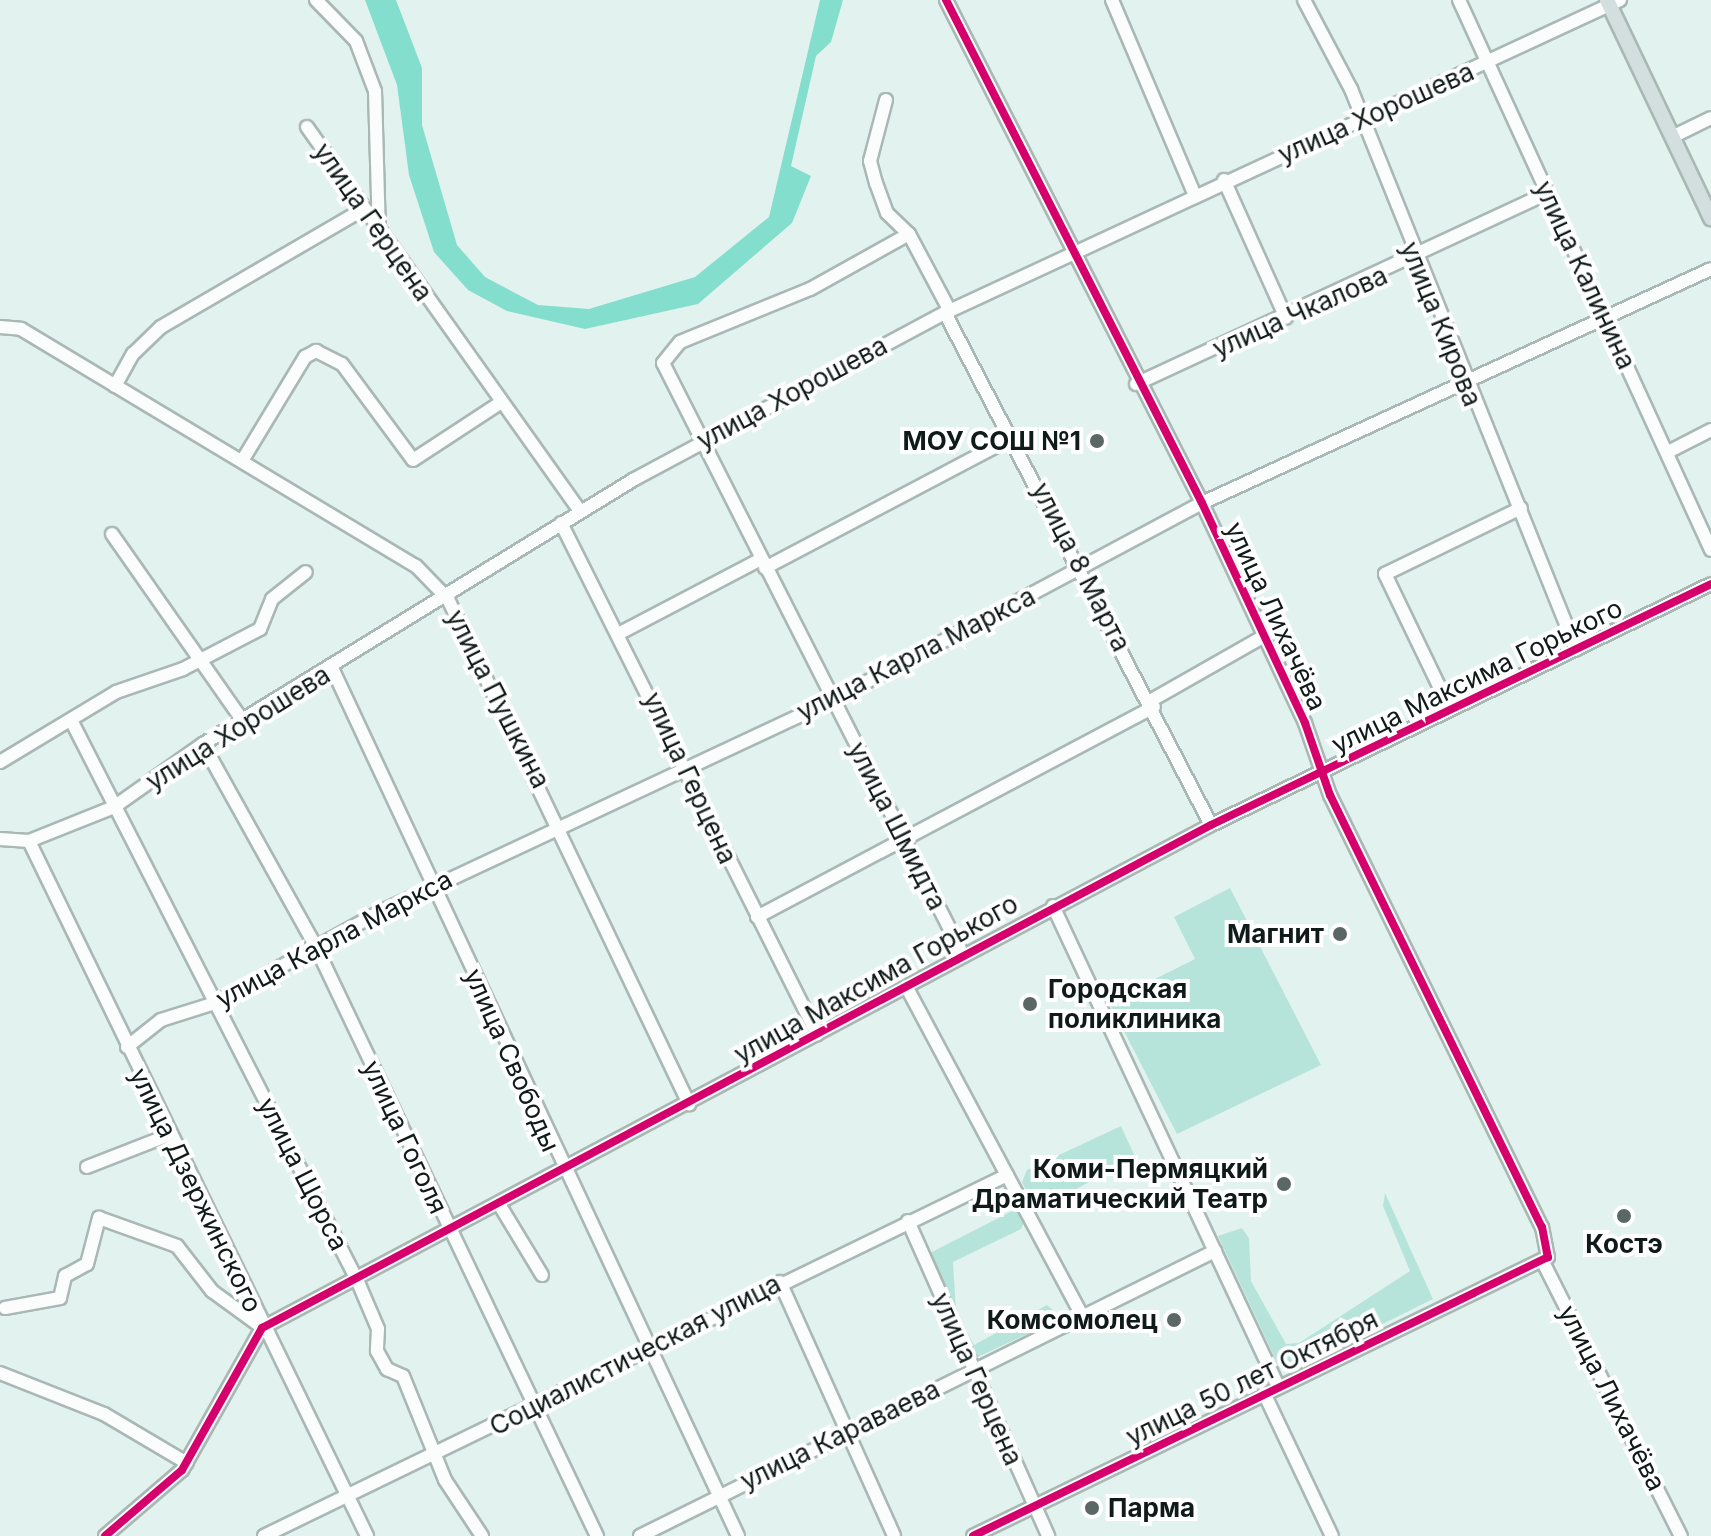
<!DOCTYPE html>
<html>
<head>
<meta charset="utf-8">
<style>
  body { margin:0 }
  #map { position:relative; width:1711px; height:1536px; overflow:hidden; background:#e2f3ef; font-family:Inter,sans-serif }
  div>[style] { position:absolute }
  .green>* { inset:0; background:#b6e4da }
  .water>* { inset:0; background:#84dece }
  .roads { filter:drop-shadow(2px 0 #aab8b5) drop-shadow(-2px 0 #aab8b5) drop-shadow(0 2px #aab8b5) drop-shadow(0 -2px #aab8b5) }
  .minor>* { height:12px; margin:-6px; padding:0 6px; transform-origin:6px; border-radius:6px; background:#fbfdfd }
  .major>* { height:14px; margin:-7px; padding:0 7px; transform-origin:7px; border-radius:7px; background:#d3dfde }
  .cycleway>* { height:8px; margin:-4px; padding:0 4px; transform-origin:4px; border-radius:4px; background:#d6006c }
  .dots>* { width:22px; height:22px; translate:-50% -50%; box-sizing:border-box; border:4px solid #fff; border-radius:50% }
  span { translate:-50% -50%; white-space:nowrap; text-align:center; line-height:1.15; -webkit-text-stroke:8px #fff; paint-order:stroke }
  .street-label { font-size:26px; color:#101b19 }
  .poi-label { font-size:26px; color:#101b19; font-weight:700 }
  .right { translate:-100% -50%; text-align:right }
  .left { translate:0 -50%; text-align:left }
</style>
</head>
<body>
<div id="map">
  <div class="green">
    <i style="clip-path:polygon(1230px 888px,1321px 1065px,1177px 1134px,1109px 1002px,1195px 959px,1174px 917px)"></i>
    <i style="clip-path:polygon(1121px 1126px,1135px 1157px,1036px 1211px,1022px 1182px,1027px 1170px)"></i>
    <i style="clip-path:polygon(1385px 1193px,1433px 1299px,1288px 1371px,1280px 1369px,1218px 1236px,1242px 1228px,1249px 1238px,1251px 1281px,1286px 1344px,1299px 1343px,1410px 1271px,1383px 1206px)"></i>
    <i style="clip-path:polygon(1016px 1209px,1025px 1220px,1021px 1229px,953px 1262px,956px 1312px,974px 1345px,1047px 1305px,1062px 1318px,969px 1361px,928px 1254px)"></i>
  </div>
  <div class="water">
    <i style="clip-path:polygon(365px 0,396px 0,422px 68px,422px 125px,457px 245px,485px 277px,538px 305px,589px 309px,695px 277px,769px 217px,820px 0,843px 0,831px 42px,816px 56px,791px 166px,811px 176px,792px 223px,698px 304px,585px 329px,507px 311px,468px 290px,434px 252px,409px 175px,397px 85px)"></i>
  </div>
  <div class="roads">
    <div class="minor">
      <i style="left:316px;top:0;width:57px;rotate:45.7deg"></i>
      <i style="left:356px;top:41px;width:53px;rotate:69.2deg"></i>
      <i style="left:375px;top:91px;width:141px;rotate:88.4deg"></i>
      <i style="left:946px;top:0;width:564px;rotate:63.03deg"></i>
      <i style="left:1202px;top:503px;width:243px;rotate:64.9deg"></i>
      <i style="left:1305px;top:723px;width:76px;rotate:70.9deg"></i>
      <i style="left:1330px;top:795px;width:481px;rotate:63.9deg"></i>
      <i style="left:1542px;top:1227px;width:31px;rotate:79deg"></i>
      <i style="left:1548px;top:1257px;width:639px;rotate:154.12deg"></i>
      <i style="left:1112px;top:0;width:210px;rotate:67deg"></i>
      <i style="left:1304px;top:0;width:101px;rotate:62.2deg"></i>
      <i style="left:1351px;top:89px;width:604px;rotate:68.11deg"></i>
      <i style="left:1459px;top:0;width:605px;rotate:65.38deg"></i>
      <i style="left:886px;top:100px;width:63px;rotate:104.7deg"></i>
      <i style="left:870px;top:161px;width:23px;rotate:75deg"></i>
      <i style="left:876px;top:183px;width:32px;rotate:70deg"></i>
      <i style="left:887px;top:213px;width:30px;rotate:44deg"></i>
      <i style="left:909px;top:234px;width:87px;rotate:62deg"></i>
      <i style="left:307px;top:127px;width:471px;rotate:54.6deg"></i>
      <i style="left:1672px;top:137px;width:43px;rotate:-26deg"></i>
      <i style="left:1224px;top:180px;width:151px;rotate:65.8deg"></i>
      <i style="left:909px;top:234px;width:113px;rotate:150.9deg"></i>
      <i style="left:810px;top:289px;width:140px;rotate:157.8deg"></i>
      <i style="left:680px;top:342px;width:27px;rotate:129deg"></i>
      <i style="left:663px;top:363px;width:664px;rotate:63.13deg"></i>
      <i style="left:945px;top:313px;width:577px;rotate:62.55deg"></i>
      <i style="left:0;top:327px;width:21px;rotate:5deg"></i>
      <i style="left:21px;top:329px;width:461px;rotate:31deg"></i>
      <i style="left:416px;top:566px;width:46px;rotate:45.9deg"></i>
      <i style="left:448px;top:599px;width:560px;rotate:64.49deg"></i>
      <i style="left:1136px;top:384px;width:453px;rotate:-24.9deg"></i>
      <i style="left:115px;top:386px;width:37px;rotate:-61deg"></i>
      <i style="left:133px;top:354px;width:39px;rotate:-44deg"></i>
      <i style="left:161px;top:327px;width:235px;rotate:-30.2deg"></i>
      <i style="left:1668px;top:452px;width:48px;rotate:-27.1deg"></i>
      <i style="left:242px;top:461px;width:122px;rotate:-58.8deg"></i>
      <i style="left:305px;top:357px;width:13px;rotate:-29deg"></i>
      <i style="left:316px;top:351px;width:29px;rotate:27deg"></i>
      <i style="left:342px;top:364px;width:119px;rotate:53.5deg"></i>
      <i style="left:413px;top:460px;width:104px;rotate:-33.2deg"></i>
      <i style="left:561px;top:523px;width:572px;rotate:63.39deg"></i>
      <i style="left:112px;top:534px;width:227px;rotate:55deg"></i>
      <i style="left:765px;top:568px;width:280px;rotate:-27.8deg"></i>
      <i style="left:622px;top:632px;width:157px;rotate:-27.7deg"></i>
      <i style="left:332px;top:668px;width:958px;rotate:64.93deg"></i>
      <i style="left:1150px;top:701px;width:128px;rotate:-29.6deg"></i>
      <i style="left:1450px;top:709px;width:150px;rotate:-115.7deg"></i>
      <i style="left:1385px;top:574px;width:151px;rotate:-25.9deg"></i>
      <i style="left:73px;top:724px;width:627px;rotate:62.94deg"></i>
      <i style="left:358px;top:1282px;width:51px;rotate:66.9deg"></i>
      <i style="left:378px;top:1329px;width:22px;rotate:93deg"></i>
      <i style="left:377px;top:1351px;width:21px;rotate:61deg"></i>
      <i style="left:387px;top:1369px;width:17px;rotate:24deg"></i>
      <i style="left:403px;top:1376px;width:112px;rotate:68deg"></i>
      <i style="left:445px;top:1480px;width:67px;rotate:56.5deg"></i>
      <i style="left:203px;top:744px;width:232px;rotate:60.9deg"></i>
      <i style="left:316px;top:947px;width:653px;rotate:64.5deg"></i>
      <i style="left:0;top:762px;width:135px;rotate:-31.1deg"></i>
      <i style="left:116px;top:692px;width:71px;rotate:-18.9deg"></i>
      <i style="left:183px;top:669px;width:87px;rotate:-27.5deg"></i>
      <i style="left:260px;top:629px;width:32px;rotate:-68deg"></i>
      <i style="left:272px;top:599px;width:43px;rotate:-38.5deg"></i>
      <i style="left:0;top:839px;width:29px;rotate:4deg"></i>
      <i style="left:29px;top:841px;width:92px;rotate:-21.8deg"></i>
      <i style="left:114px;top:807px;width:109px;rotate:-35.3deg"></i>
      <i style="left:203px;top:744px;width:505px;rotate:-31.55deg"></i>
      <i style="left:633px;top:480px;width:354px;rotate:-28.2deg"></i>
      <i style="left:945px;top:313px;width:744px;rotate:-24.88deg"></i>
      <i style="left:29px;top:841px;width:773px;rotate:64.06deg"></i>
      <i style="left:1053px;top:906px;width:530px;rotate:64.89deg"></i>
      <i style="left:757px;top:917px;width:449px;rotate:-27.9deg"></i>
      <i style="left:906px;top:986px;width:374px;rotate:61.9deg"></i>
      <i style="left:127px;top:1047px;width:43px;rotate:-38.5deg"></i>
      <i style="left:161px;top:1020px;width:57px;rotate:-17.5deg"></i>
      <i style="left:215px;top:1003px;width:186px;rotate:-28.9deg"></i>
      <i style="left:378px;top:913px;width:500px;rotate:-25.08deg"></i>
      <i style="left:831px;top:701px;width:421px;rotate:-28.1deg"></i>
      <i style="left:1202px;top:503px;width:560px;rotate:-24.69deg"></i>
      <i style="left:87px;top:1167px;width:88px;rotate:-21.3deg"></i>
      <i style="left:499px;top:1204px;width:83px;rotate:58.8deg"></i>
      <i style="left:908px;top:1221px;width:345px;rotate:66deg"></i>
      <i style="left:1542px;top:1260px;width:309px;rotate:63.3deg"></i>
      <i style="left:780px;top:1282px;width:278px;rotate:65.8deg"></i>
      <i style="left:5px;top:1308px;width:56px;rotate:-10.3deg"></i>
      <i style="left:60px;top:1298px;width:23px;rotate:-77deg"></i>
      <i style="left:65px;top:1276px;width:25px;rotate:-29deg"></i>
      <i style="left:87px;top:1264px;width:48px;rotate:-75.4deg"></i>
      <i style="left:99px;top:1218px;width:83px;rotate:19.7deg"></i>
      <i style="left:177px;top:1246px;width:57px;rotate:52.1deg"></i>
      <i style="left:212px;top:1291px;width:59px;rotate:36.1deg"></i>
      <i style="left:0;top:1373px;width:112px;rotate:21.5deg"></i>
      <i style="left:104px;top:1414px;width:96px;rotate:30.6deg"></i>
      <i style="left:1264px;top:1393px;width:158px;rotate:64.6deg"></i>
      <i style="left:105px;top:1536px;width:101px;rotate:-40.6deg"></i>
      <i style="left:182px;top:1470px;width:163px;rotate:-60.6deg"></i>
      <i style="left:262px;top:1328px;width:1074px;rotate:-27.93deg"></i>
      <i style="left:1211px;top:825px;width:555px;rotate:-25.73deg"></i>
      <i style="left:264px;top:1536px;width:826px;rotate:-25.91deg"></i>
      <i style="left:640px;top:1536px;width:642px;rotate:-26.37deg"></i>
    </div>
    <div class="major">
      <i style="left:1607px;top:0;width:242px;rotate:64.5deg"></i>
    </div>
  </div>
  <div class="cycleway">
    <i style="left:946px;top:0;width:564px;rotate:63.03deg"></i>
    <i style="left:1202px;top:503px;width:243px;rotate:64.9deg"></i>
    <i style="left:1305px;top:723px;width:76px;rotate:70.9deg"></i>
    <i style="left:1330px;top:795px;width:481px;rotate:63.9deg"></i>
    <i style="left:1542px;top:1227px;width:31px;rotate:79deg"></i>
    <i style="left:1548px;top:1257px;width:639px;rotate:154.12deg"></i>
    <i style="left:105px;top:1536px;width:101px;rotate:-40.6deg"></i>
    <i style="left:182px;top:1470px;width:163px;rotate:-60.6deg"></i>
    <i style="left:262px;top:1328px;width:1074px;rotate:-27.93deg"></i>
    <i style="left:1211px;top:825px;width:555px;rotate:-25.73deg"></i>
  </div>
  <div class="dots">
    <i style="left:1097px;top:441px;background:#5a6764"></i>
    <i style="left:1340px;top:934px;background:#5a6764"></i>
    <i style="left:1030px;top:1004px;background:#5a6764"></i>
    <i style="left:1284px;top:1184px;background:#5a6764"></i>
    <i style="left:1624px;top:1216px;background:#5a6764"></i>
    <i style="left:1174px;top:1320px;background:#5a6764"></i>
    <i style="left:1092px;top:1508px;background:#5a6764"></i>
  </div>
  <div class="street-label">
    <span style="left:1376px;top:113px;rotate:-24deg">улица Хорошева</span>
    <span style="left:373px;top:222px;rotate:55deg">улица Герцена</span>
    <span style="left:1585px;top:275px;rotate:65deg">улица Калинина</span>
    <span style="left:1300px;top:312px;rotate:-24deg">улица Чкалова</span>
    <span style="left:1441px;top:324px;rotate:68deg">улица Кирова</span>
    <span style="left:792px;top:393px;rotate:-28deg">улица Хорошева</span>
    <span style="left:1081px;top:567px;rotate:63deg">улица 8 Марта</span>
    <span style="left:1276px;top:616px;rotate:65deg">улица Лихачёва</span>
    <span style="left:916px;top:654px;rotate:-27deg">улица Карла Маркса</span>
    <span style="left:1477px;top:676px;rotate:-26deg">улица Максима Горького</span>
    <span style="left:498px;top:699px;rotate:63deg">улица Пушкина</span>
    <span style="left:238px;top:728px;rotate:-32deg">улица Хорошева</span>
    <span style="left:690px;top:778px;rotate:65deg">улица Герцена</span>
    <span style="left:897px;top:826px;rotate:63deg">улица Шмидта</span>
    <span style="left:334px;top:939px;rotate:-28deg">улица Карла Маркса</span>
    <span style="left:876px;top:979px;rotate:-29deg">улица Максима Горького</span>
    <span style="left:512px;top:1060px;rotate:66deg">улица Свободы</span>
    <span style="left:405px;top:1137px;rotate:65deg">улица Гоголя</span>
    <span style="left:303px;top:1174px;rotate:63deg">улица Щорса</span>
    <span style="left:196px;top:1190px;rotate:64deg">улица Дзержинского</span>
    <span style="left:635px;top:1355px;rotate:-27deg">Социалистическая улица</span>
    <span style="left:1252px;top:1378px;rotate:-26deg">улица 50 лет Октября</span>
    <span style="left:977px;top:1379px;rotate:66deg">улица Герцена</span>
    <span style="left:1612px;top:1398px;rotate:63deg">улица Лихачёва</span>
    <span style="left:840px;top:1435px;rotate:-26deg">улица Караваева</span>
  </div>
  <div class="poi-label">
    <span class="right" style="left:1081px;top:441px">МОУ СОШ №1</span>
    <span class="right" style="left:1324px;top:934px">Магнит</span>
    <span class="left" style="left:1048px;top:1004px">Городская<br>поликлиника</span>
    <span class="right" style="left:1268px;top:1184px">Коми-Пермяцкий<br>Драматический Театр</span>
    <span style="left:1624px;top:1244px">Костэ</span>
    <span class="right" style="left:1158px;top:1320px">Комсомолец</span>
    <span class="left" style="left:1108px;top:1508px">Парма</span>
  </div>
</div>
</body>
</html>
